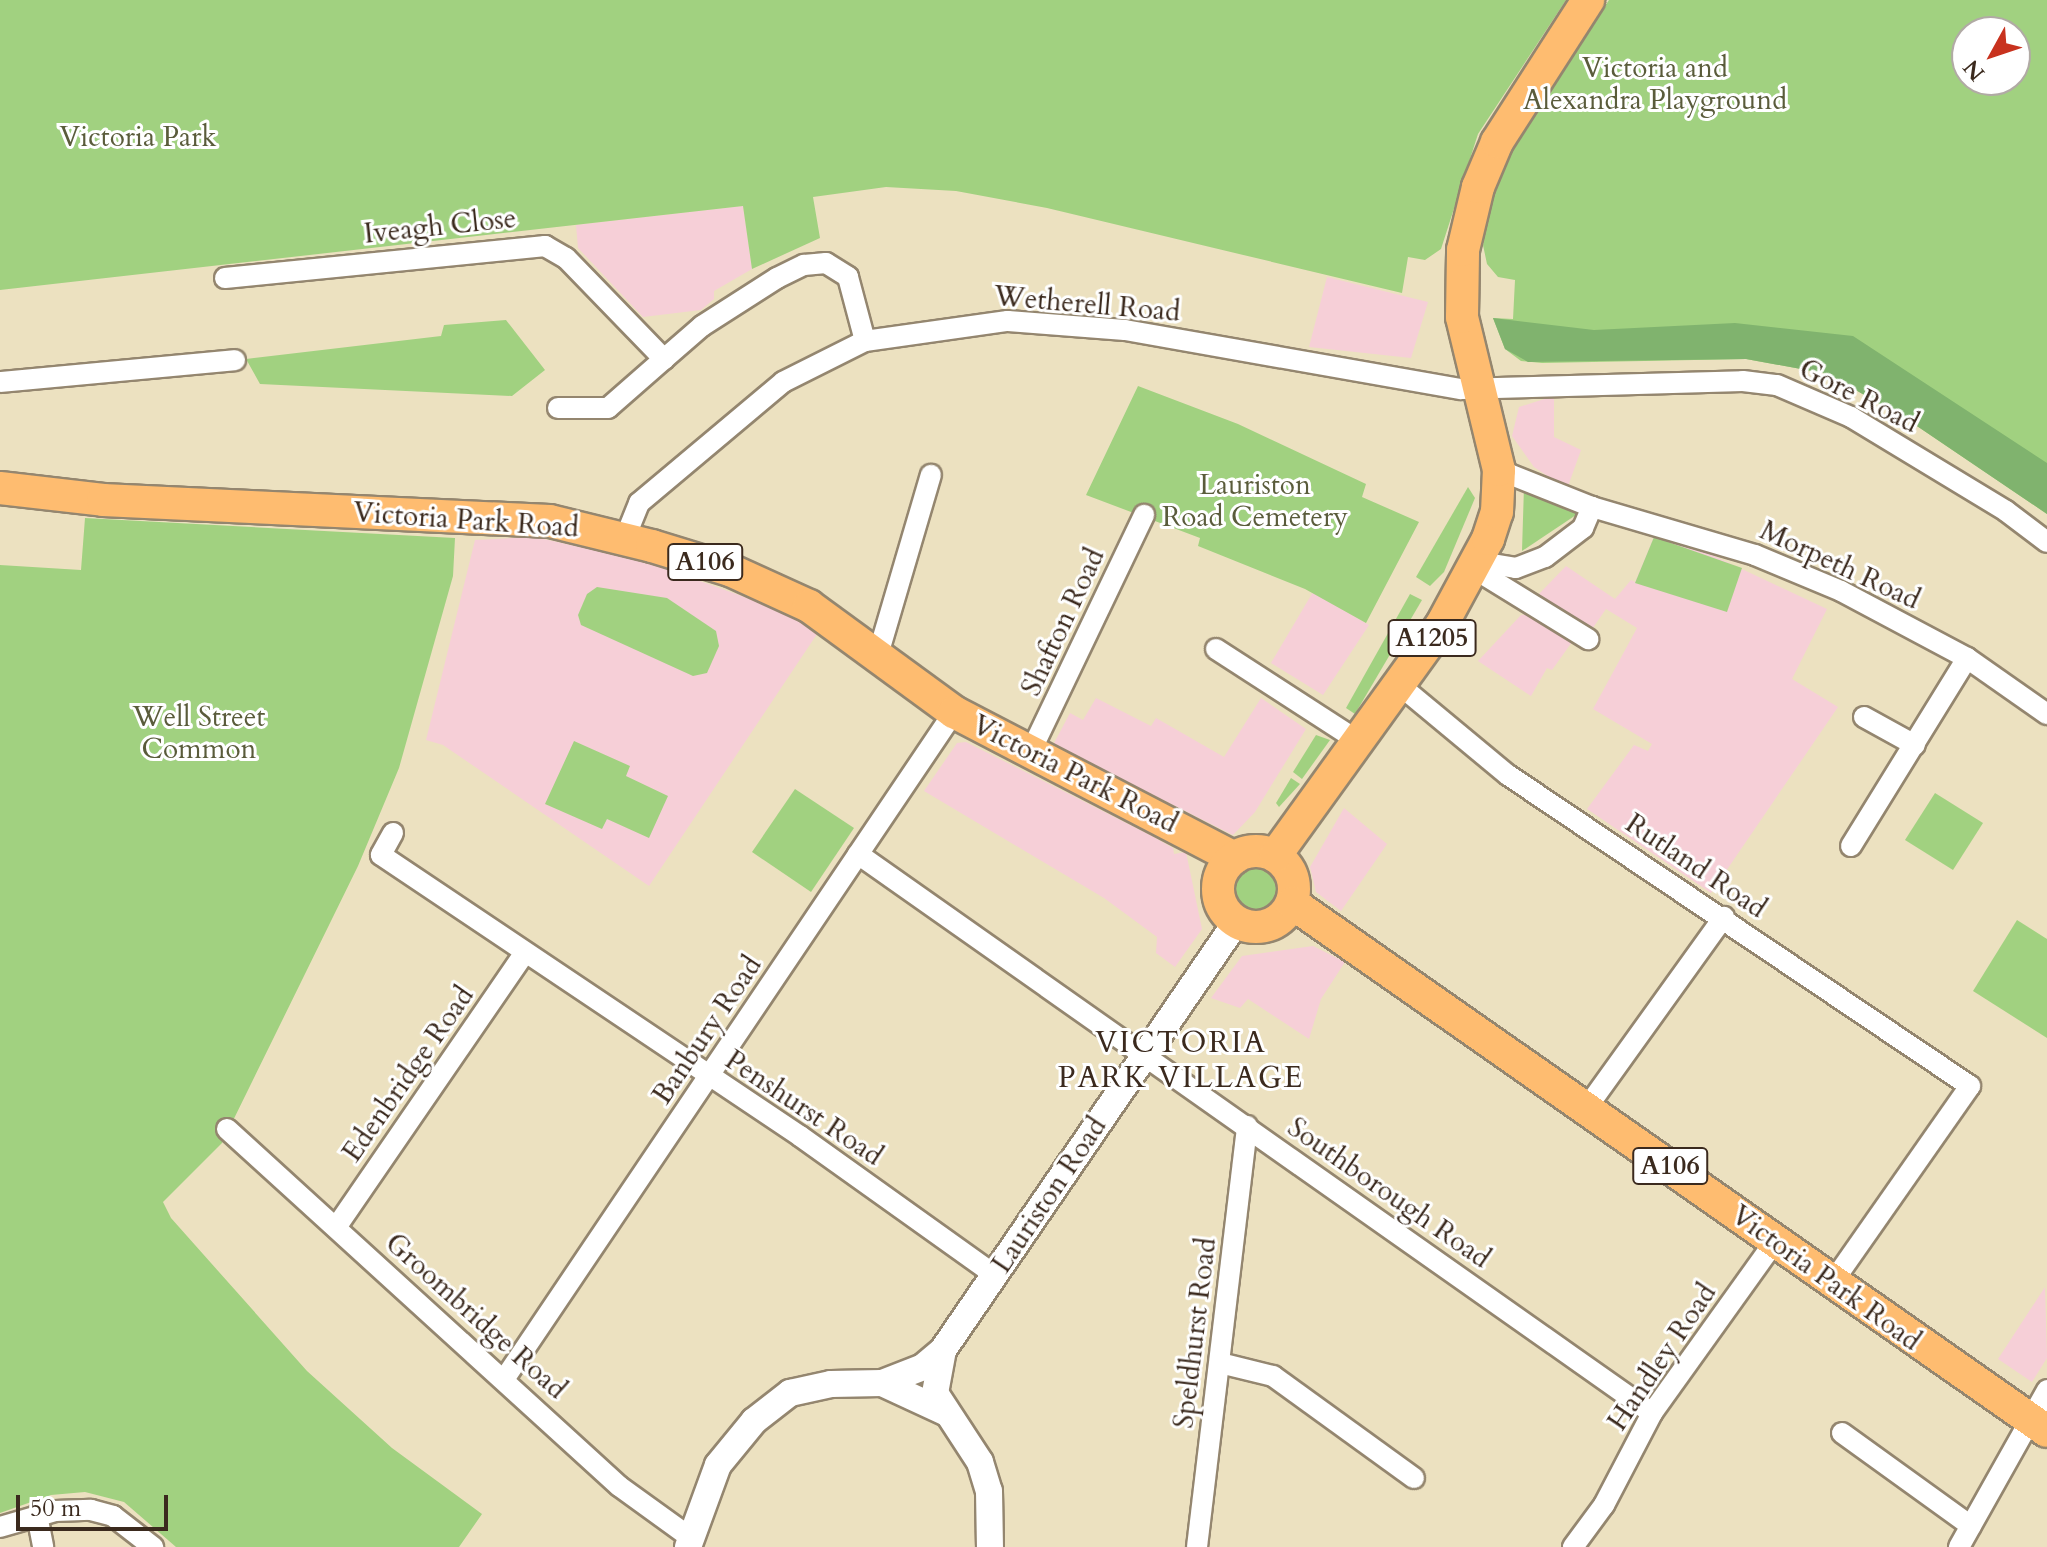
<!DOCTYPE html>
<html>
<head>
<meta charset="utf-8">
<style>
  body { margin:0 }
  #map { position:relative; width:2047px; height:1547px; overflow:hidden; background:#ece1c0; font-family:Cardo,serif }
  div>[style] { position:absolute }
  .built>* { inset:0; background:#f6cfd7 }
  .green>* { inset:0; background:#a1d180 }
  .round { border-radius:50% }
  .forest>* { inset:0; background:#80b36e }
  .roads { filter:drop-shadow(2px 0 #94866f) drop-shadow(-2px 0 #94866f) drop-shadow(0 2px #94866f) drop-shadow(0 -2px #94866f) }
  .minor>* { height:20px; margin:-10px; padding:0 10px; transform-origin:10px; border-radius:10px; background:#fff }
  .tertiary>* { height:26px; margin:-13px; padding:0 13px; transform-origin:13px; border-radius:13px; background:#fff }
  .primary>* { height:32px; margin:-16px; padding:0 16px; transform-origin:16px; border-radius:16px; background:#febc70 }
  .primary>.ring { margin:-16px; padding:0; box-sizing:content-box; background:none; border:32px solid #febc70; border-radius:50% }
  span { translate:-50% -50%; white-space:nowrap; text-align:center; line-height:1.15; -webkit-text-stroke:6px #fff; paint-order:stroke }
  .shield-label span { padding:2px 6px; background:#fff; border:2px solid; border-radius:6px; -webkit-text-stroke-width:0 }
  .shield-label { font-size:26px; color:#3b2a1e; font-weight:700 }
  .park-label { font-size:28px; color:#5a5c3b }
  .street-label { font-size:28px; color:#3b2a1e }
  .neighbourhood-label { font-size:30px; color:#3b2a1e; letter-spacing:2px }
  .north { position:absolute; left:1951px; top:16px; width:80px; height:80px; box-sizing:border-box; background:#fff; border:2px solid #b1aaa5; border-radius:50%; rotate:230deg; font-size:22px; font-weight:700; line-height:32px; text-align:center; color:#3b2a1e }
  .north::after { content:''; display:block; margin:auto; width:28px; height:36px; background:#c8321e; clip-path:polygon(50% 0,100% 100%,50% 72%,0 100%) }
  .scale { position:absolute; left:16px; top:1495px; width:152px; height:36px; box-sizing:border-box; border:4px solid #3b2a1e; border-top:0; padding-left:10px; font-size:24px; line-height:28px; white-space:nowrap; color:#3b2a1e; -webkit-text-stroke:6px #fff; paint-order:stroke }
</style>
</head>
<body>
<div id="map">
  <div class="built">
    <i style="clip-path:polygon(743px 206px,752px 269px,714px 291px,714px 299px,701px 310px,643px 317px,578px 248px,576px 225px)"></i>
    <i style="clip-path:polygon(1327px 277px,1428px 302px,1411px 358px,1309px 347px)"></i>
    <i style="clip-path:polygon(1554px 396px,1554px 437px,1581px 450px,1567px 489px,1534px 467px,1512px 436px,1519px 407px)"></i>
    <i style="clip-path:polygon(535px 537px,647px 562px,786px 612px,819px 631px,649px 886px,443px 745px,426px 740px,475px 540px)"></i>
    <i style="clip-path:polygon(1654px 537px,1710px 554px,1827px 609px,1792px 679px,1838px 707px,1711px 893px,1587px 809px,1634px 745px,1648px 751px,1652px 744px,1593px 709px,1637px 628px,1606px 609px,1590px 632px,1538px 595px,1566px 566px,1615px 599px,1631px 580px,1635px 582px)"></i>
    <i style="clip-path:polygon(1313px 592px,1369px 625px,1323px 695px,1271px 663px)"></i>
    <i style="clip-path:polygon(1530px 614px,1572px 642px,1552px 670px,1547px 668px,1531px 696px,1478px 661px,1521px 615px)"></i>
    <i style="clip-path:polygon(1096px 698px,1151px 726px,1156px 718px,1224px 757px,1261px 698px,1306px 729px,1255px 812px,1233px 835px,1053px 745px,1070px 713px,1083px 720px)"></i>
    <i style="clip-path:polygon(966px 742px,1152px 836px,1173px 848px,1174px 854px,1186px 852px,1202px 929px,1175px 967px,1156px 953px,1157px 937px,1104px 898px,924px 791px,957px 743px)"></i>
    <i style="clip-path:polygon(1344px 808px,1387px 844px,1341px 911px,1316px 892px,1310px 867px)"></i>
    <i style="clip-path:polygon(1313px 946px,1345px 962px,1321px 999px,1309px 1039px,1248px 999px,1240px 1008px,1211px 998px,1242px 956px)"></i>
    <i style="clip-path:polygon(2045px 1287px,2047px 1358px,2032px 1382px,1998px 1359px)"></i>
  </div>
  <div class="green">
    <i style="clip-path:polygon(0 0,1566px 0,1478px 134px,1441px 249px,1425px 260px,1408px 257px,1402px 293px,1047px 208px,956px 191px,886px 187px,813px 197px,820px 238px,752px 269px,743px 206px,0 290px)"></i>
    <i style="clip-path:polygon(evenodd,1609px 0,2047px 0,2047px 514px,1911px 422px,1828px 374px,1746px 359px,1542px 363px,1521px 361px,1505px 349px,1493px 318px,1513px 319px,1515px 280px,1498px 277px,1487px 264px,1483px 245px,1489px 209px,1511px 147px,1609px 0,1967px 32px,2015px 32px,2015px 80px,1967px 80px,1967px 32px)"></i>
    <i style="clip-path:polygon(506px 320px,545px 370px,512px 396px,260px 384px,246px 359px,441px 336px,444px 325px)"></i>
    <i style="clip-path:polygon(1138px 386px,1238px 424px,1366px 484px,1362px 497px,1419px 522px,1366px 623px,1305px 589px,1198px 546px,1200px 538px,1086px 495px)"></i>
    <i style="clip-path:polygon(1524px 486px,1579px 513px,1522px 551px)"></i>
    <i style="clip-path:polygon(1468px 487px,1475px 498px,1444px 572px,1430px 586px,1416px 577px)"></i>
    <i style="clip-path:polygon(85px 518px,455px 538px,453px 576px,399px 768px,358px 866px,222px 1143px,163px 1202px,171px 1218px,307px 1371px,392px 1448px,482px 1514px,459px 1547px,176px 1547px,124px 1502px,85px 1492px,51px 1495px,0 1513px,0 565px,81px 570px)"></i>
    <i style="clip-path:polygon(1654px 537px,1742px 568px,1727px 612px,1635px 583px)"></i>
    <i style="clip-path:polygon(597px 587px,667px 598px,716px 631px,719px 646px,707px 673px,693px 676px,581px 625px,578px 615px,587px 594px)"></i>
    <i style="clip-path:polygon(1410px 594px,1422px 600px,1355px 714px,1346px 708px)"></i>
    <i style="clip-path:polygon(1316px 735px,1330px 740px,1302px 779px,1293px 772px)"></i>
    <i style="clip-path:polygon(574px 741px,630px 766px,626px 776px,668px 796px,649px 838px,607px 819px,602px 829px,545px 804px)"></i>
    <i style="clip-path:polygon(1291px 778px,1300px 784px,1279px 807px,1276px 803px)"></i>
    <i style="clip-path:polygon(795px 789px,854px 828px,811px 892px,752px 852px)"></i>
    <i style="clip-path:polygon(1935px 793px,1983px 823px,1953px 870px,1905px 840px)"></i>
    <i class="round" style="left:1231px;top:864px;width:50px;height:50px"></i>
    <i style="clip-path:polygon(2017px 920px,2047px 939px,2047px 1038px,1973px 991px)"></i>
  </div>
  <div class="forest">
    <i style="clip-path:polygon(1493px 318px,1594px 330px,1735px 323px,1853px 336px,2047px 463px,2047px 514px,1911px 422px,1828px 374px,1746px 359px,1528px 362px,1505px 349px)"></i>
  </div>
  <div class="roads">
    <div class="minor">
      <i style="left:225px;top:278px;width:322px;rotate:-5.7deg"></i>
      <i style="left:545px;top:246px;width:24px;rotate:30deg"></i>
      <i style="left:566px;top:258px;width:141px;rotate:45.9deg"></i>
      <i style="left:664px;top:359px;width:50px;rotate:-41deg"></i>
      <i style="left:702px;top:326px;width:89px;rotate:-32.6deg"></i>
      <i style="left:777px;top:278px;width:30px;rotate:-26deg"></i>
      <i style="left:804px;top:265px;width:22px;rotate:-5deg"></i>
      <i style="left:826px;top:263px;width:26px;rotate:32deg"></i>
      <i style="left:848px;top:277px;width:66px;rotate:75.1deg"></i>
      <i style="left:0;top:382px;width:236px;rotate:-5.3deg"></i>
      <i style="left:558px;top:408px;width:50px"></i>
      <i style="left:608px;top:408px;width:74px;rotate:-41.2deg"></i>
      <i style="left:1499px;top:470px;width:100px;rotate:21.7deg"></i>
      <i style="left:1592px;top:507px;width:170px;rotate:16.4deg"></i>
      <i style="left:1755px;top:555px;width:93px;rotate:22.7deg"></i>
      <i style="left:1841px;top:591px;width:143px;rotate:28deg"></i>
      <i style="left:1967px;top:658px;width:98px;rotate:35deg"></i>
      <i style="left:625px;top:538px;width:38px;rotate:-68deg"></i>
      <i style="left:639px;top:503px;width:188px;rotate:-40deg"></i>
      <i style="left:783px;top:382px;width:92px;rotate:-26.6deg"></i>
      <i style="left:865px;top:341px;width:144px;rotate:-8deg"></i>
      <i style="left:1008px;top:321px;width:117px;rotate:4.4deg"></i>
      <i style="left:1125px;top:330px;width:341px;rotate:10deg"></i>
      <i style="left:1461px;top:389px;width:282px;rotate:-1.6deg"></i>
      <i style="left:1743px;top:381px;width:34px;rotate:7deg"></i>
      <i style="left:1777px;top:385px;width:81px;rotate:23.4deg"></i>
      <i style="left:1851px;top:417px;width:181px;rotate:31.2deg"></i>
      <i style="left:2006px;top:511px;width:51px;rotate:37.1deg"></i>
      <i style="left:1479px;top:562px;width:37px;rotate:9deg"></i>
      <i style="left:1516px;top:568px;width:31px;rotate:-21deg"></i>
      <i style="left:1545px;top:557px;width:48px;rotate:-37.3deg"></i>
      <i style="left:1583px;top:528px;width:23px;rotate:-67deg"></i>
      <i style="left:1476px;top:570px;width:132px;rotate:31.6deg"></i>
      <i style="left:1216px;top:649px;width:166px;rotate:32.9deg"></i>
      <i style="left:877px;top:658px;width:191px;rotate:-73.6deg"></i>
      <i style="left:1397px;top:683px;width:144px;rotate:39.7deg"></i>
      <i style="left:1508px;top:775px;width:557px;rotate:33.95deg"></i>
      <i style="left:1970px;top:1086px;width:241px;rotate:125deg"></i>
      <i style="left:1864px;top:717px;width:58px;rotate:28.8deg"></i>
      <i style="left:1031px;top:751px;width:262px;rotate:-64.4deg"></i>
      <i style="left:393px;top:833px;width:25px;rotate:119deg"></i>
      <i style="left:381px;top:855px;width:505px;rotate:33.85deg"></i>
      <i style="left:800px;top:1136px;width:239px;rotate:35.5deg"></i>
      <i style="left:1851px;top:846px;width:221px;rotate:-58.3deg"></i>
      <i style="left:858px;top:854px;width:971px;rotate:35.15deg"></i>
      <i style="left:1588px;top:1106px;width:233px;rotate:-54.3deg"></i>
      <i style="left:227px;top:1129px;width:530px;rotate:42.32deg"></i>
      <i style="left:619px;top:1486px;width:89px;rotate:35.8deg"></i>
      <i style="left:337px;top:1226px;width:330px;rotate:-55.5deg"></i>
      <i style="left:1220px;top:1363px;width:55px;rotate:13.8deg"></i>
      <i style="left:1273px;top:1376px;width:174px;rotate:35.9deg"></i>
      <i style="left:505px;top:1378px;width:803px;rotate:-56.01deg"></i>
      <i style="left:1842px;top:1433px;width:159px;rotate:35.8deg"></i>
      <i style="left:37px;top:1515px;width:33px;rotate:79deg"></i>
      <i style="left:0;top:1527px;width:57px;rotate:-16.2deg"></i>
      <i style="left:55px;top:1511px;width:36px;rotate:-2deg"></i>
      <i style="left:91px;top:1510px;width:23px;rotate:15deg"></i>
      <i style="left:113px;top:1516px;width:51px;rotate:37.8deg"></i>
      <i style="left:1197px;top:1547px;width:424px;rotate:-83.2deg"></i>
      <i style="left:1573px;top:1547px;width:52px;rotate:-53.6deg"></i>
      <i style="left:1604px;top:1505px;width:104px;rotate:-62.4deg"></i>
      <i style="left:1652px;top:1413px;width:211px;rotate:-54.4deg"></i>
      <i style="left:1959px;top:1547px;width:180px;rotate:-60.7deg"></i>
    </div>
    <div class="tertiary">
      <i style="left:943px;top:1350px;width:44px;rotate:100.5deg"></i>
      <i style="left:935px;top:1393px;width:82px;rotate:56.9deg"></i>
      <i style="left:980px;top:1462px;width:30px;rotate:73deg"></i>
      <i style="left:989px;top:1491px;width:56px;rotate:89deg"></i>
      <i style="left:882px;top:1383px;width:44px;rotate:-21.3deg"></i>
      <i style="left:923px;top:1367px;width:26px;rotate:-40deg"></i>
      <i style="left:943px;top:1350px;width:520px;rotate:-55.58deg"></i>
      <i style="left:688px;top:1547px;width:87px;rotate:-69.9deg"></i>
      <i style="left:718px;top:1465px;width:57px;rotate:-50.7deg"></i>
      <i style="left:754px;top:1421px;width:46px;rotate:-37.9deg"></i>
      <i style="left:790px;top:1393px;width:42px;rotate:-12.4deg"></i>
      <i style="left:831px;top:1384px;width:51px;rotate:-1.1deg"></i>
      <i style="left:882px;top:1383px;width:72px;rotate:24.8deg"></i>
    </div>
    <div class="primary">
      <i style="left:0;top:488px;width:104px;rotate:6.6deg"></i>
      <i style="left:103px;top:500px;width:447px;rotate:2.7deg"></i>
      <i style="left:550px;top:521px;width:105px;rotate:13.8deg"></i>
      <i style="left:652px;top:546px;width:82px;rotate:17.1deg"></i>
      <i style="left:730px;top:570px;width:87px;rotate:24.5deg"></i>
      <i style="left:809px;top:606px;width:180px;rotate:36.2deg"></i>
      <i style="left:954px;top:712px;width:316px;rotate:27.5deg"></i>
      <i class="ring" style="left:1218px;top:851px;width:44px;height:44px"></i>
      <i style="left:1275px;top:856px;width:284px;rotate:-54.2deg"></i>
      <i style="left:1441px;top:626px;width:99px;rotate:-61.6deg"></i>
      <i style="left:1488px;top:539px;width:28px;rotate:-72deg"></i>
      <i style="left:1497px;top:512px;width:42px;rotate:-87.3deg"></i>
      <i style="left:1499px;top:470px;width:157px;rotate:-103.6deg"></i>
      <i style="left:1462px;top:317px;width:67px;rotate:-89.1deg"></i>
      <i style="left:1463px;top:250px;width:65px;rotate:-76.6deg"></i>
      <i style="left:1478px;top:187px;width:49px;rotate:-67.1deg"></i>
      <i style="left:1497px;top:142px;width:169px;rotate:-57.3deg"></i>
      <i style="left:1292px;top:903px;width:921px;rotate:34.97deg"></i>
    </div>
  </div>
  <div class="shield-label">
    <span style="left:705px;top:562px">A106</span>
    <span style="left:1432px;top:638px">A1205</span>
    <span style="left:1670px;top:1166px">A106</span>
  </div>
  <div class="park-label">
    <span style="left:1655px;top:84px">Victoria and<br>Alexandra Playground</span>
    <span style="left:138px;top:137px">Victoria Park</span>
    <span style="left:1255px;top:501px">Lauriston<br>Road Cemetery</span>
    <span style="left:199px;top:733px">Well Street<br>Common</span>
  </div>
  <div class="street-label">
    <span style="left:440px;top:226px;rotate:-6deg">Iveagh Close</span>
    <span style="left:1087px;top:304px;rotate:5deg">Wetherell Road</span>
    <span style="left:1859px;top:396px;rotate:27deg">Gore Road</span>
    <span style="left:466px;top:520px;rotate:4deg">Victoria Park Road</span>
    <span style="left:1840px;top:565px;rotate:25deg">Morpeth Road</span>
    <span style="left:1063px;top:622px;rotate:-65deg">Shafton Road</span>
    <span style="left:1075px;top:774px;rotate:27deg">Victoria Park Road</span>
    <span style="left:1696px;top:866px;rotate:34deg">Rutland Road</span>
    <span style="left:707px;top:1030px;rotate:-56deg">Banbury Road</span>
    <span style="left:408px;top:1074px;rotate:-55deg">Edenbridge Road</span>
    <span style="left:804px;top:1108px;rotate:34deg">Penshurst Road</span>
    <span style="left:1389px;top:1193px;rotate:35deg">Southborough Road</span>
    <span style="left:1049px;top:1195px;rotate:-56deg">Lauriston Road</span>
    <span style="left:1826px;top:1278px;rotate:36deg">Victoria Park Road</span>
    <span style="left:476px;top:1316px;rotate:42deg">Groombridge Road</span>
    <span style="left:1195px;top:1333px;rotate:-83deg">Speldhurst Road</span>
    <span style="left:1662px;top:1357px;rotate:-56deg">Handley Road</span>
  </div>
  <div class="neighbourhood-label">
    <span style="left:1181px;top:1060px">VICTORIA<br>PARK VILLAGE</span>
  </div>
  <div class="north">N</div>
  <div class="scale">50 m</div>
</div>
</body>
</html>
